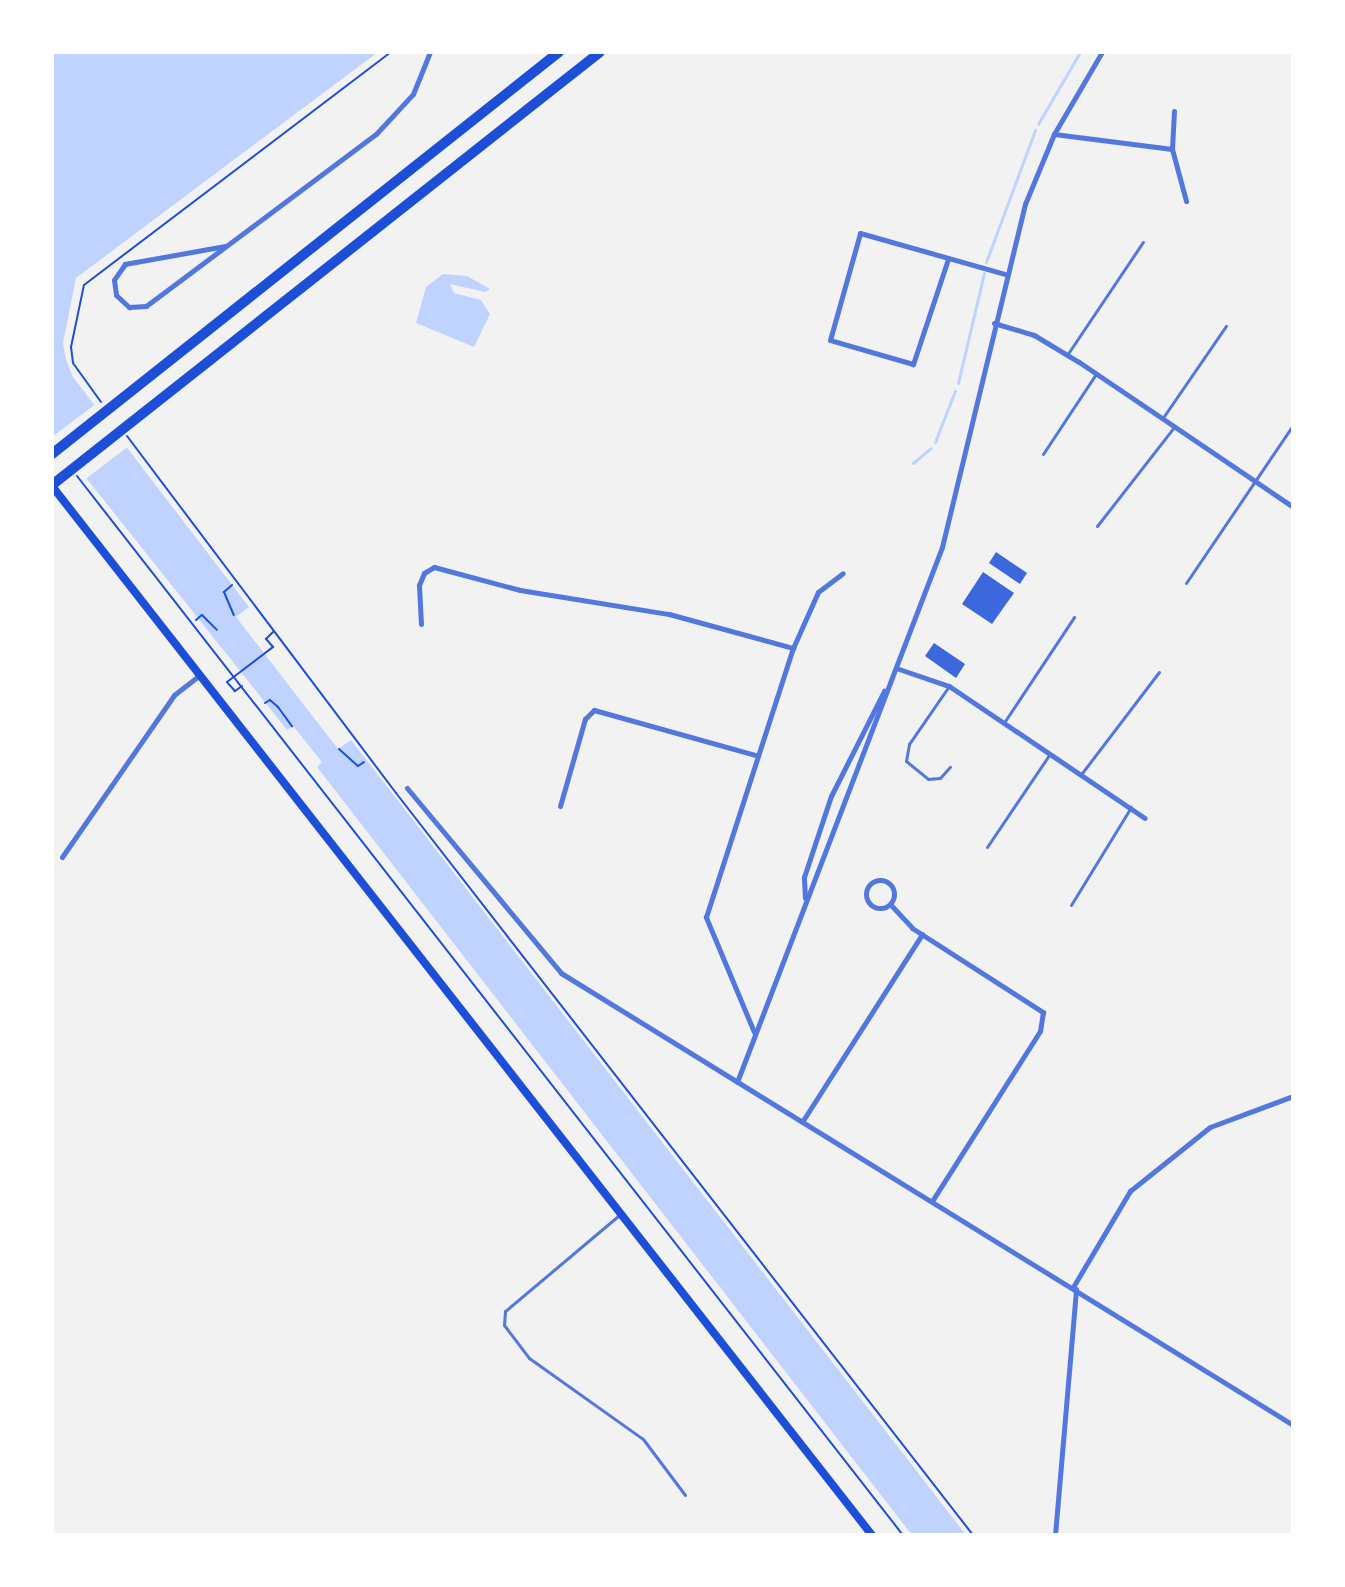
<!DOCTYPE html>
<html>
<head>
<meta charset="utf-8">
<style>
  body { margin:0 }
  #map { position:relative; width:1345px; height:1587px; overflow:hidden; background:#f2f2f2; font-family:Jost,sans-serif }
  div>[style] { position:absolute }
  .water>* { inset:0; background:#bfd3fe }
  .pier>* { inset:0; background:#f2f2f2 }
  .stream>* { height:3px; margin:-1.5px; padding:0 1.5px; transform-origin:1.5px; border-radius:1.5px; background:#bfd3fe }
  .building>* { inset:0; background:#3d67dc }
  .path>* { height:2px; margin:-1px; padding:0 1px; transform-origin:1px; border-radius:1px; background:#1d4ed8 }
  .service>* { height:3px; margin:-1.5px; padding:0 1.5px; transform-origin:1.5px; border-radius:1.5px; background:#5277de }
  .minor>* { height:5px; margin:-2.5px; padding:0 2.5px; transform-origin:2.5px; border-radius:2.5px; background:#5277de }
  .minor>.ring { margin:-2.5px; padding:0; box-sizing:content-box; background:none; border:5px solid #5277de; border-radius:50% }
  .secondary>* { height:8px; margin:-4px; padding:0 4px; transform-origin:4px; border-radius:4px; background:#1d4ed8 }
  .motorway>* { height:10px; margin:-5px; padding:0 5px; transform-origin:5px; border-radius:5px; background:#1d4ed8 }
  span { translate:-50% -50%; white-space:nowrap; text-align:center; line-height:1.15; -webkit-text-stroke:6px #fff; paint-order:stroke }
  .frame { position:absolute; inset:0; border:54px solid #fff; pointer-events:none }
</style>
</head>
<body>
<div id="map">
  <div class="water">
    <i style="clip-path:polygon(52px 52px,378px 52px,76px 278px,63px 343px,66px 360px,73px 377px,249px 607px,236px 617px,338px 749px,351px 740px,966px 1535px,912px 1535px,317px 767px,322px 762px,293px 726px,287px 730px,52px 435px)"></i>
    <i style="clip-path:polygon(443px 274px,467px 276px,490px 289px,485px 292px,450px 284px,454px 293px,481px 300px,490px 314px,474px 347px,416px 323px,426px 287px)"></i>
  </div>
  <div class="pier">
    <i style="clip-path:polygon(97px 403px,130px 445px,83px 481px,52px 437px)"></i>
  </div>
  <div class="stream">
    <i style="left:1038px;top:124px;width:83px;rotate:-59.7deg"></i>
    <i style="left:986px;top:262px;width:141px;rotate:-69.6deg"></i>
    <i style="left:958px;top:383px;width:113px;rotate:-76.7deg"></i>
    <i style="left:935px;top:442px;width:55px;rotate:-68.6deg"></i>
    <i style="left:913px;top:463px;width:23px;rotate:-40deg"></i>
  </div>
  <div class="building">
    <i style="clip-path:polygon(996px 552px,1027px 573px,1020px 584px,989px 563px)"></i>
    <i style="clip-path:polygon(983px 572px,1014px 593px,992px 624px,962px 604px)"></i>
    <i style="clip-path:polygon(934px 643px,965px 664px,956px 678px,925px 656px)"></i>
  </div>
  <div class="path">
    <i style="left:101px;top:402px;width:48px;rotate:-125.7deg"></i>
    <i style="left:73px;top:363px;width:16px;rotate:-97deg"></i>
    <i style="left:71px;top:347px;width:63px;rotate:-78.2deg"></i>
    <i style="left:84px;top:285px;width:385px;rotate:-37.2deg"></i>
    <i style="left:127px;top:436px;width:447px;rotate:53deg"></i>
    <i style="left:396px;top:793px;width:940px;rotate:52.13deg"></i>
    <i style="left:77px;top:476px;width:1343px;rotate:52.05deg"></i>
    <i style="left:232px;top:585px;width:11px;rotate:139deg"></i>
    <i style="left:224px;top:592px;width:25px;rotate:67deg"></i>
    <i style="left:196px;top:620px;width:8px;rotate:-40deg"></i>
    <i style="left:202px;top:615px;width:21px;rotate:45deg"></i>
    <i style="left:242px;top:686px;width:9px;rotate:144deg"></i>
    <i style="left:235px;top:691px;width:12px;rotate:-132deg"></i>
    <i style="left:227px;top:682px;width:58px;rotate:-37.3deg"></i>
    <i style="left:273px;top:647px;width:11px;rotate:-131deg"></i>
    <i style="left:266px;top:639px;width:11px;rotate:-45deg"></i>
    <i style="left:265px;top:703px;width:6px;rotate:-31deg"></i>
    <i style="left:270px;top:700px;width:11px;rotate:41deg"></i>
    <i style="left:278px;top:707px;width:24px;rotate:54deg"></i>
    <i style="left:339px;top:749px;width:25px;rotate:42deg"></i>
    <i style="left:358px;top:766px;width:7px;rotate:-34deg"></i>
  </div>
  <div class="service">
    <i style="left:1067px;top:355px;width:136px;rotate:-56.1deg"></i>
    <i style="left:1162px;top:419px;width:113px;rotate:-55.5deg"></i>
    <i style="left:1043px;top:454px;width:96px;rotate:-56.5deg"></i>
    <i style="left:1097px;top:526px;width:125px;rotate:-52.1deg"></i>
    <i style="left:1186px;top:583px;width:191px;rotate:-55.9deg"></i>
    <i style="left:949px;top:686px;width:70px;rotate:124.6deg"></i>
    <i style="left:909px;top:744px;width:17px;rotate:100deg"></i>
    <i style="left:906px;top:761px;width:28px;rotate:39deg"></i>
    <i style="left:928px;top:779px;width:12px;rotate:-5deg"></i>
    <i style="left:940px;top:778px;width:15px;rotate:-48deg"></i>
    <i style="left:1005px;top:721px;width:125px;rotate:-56.4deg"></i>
    <i style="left:1082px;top:773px;width:127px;rotate:-52.7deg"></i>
    <i style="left:987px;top:847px;width:111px;rotate:-56deg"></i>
    <i style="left:1071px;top:905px;width:115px;rotate:-58.5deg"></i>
    <i style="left:618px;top:1216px;width:148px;rotate:139.9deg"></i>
    <i style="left:505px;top:1311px;width:14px;rotate:94deg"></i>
    <i style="left:504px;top:1325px;width:41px;rotate:52.9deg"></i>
    <i style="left:529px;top:1358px;width:140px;rotate:35.4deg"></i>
    <i style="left:643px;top:1439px;width:70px;rotate:53.1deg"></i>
  </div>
  <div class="minor">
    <i style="left:1054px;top:134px;width:119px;rotate:7.2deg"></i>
    <i style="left:1172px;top:149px;width:38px;rotate:-87deg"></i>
    <i style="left:1172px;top:149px;width:54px;rotate:74.9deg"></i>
    <i style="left:225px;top:246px;width:102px;rotate:169.8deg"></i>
    <i style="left:125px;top:264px;width:19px;rotate:125deg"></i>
    <i style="left:114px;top:280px;width:15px;rotate:82deg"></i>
    <i style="left:116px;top:295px;width:18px;rotate:43deg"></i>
    <i style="left:129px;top:307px;width:17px;rotate:-3deg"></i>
    <i style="left:146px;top:306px;width:287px;rotate:-36.8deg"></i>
    <i style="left:376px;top:134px;width:54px;rotate:-47.2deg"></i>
    <i style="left:413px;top:94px;width:45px;rotate:-68deg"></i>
    <i style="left:948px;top:259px;width:111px;rotate:108.4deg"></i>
    <i style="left:913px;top:364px;width:86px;rotate:-163.9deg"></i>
    <i style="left:830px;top:340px;width:111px;rotate:-74.3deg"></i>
    <i style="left:860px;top:233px;width:151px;rotate:15.8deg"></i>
    <i style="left:994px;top:323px;width:42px;rotate:16.7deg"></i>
    <i style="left:1034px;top:335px;width:52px;rotate:31deg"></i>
    <i style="left:1079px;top:362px;width:258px;rotate:34.1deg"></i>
    <i style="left:421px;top:624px;width:39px;rotate:-93deg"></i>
    <i style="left:419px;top:585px;width:13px;rotate:-67deg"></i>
    <i style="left:424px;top:573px;width:12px;rotate:-31deg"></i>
    <i style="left:434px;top:567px;width:89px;rotate:15deg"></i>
    <i style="left:520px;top:590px;width:151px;rotate:9.2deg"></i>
    <i style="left:669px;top:614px;width:129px;rotate:15.3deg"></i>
    <i style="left:896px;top:668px;width:56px;rotate:18.8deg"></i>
    <i style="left:949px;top:686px;width:236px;rotate:34deg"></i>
    <i style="left:407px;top:788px;width:241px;rotate:50.2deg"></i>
    <i style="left:561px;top:973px;width:860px;rotate:31.69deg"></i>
    <i style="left:560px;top:806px;width:91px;rotate:-74deg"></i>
    <i style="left:585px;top:719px;width:13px;rotate:-45deg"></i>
    <i style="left:594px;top:710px;width:167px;rotate:15.6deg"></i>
    <i style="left:62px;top:857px;width:197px;rotate:-55.3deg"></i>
    <i style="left:174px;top:695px;width:33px;rotate:-38deg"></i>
    <i class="ring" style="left:866px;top:880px;width:23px;height:23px"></i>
    <i style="left:805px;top:898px;width:21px;rotate:-93deg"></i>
    <i style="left:804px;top:877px;width:85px;rotate:-71.6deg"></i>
    <i style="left:831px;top:796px;width:118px;rotate:-63.2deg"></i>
    <i style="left:890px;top:904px;width:33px;rotate:47deg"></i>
    <i style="left:912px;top:928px;width:156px;rotate:32.7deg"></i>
    <i style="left:1043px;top:1012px;width:19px;rotate:99deg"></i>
    <i style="left:1040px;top:1031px;width:201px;rotate:122.4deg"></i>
    <i style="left:754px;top:1032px;width:125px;rotate:-112.7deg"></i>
    <i style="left:706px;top:917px;width:283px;rotate:-72.1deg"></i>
    <i style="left:793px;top:648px;width:61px;rotate:-65.9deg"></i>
    <i style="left:818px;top:592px;width:31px;rotate:-37deg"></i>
    <i style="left:737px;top:1082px;width:573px;rotate:-69.03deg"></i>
    <i style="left:942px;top:547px;width:353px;rotate:-76.4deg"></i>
    <i style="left:1025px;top:204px;width:76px;rotate:-67.5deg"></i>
    <i style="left:1054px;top:134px;width:95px;rotate:-59.7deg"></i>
    <i style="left:802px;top:1122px;width:223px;rotate:-57.4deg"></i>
    <i style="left:1073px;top:1287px;width:112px;rotate:-59.3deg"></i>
    <i style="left:1130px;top:1191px;width:102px;rotate:-38.7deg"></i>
    <i style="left:1210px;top:1127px;width:89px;rotate:-20.5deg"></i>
    <i style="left:1055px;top:1535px;width:247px;rotate:-85.1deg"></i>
  </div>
  <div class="secondary">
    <i style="left:52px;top:486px;width:1331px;rotate:51.99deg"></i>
  </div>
  <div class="motorway">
    <i style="left:52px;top:454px;width:647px;rotate:-38.41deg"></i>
    <i style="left:52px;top:485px;width:698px;rotate:-38.31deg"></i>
  </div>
  <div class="frame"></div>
</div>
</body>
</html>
